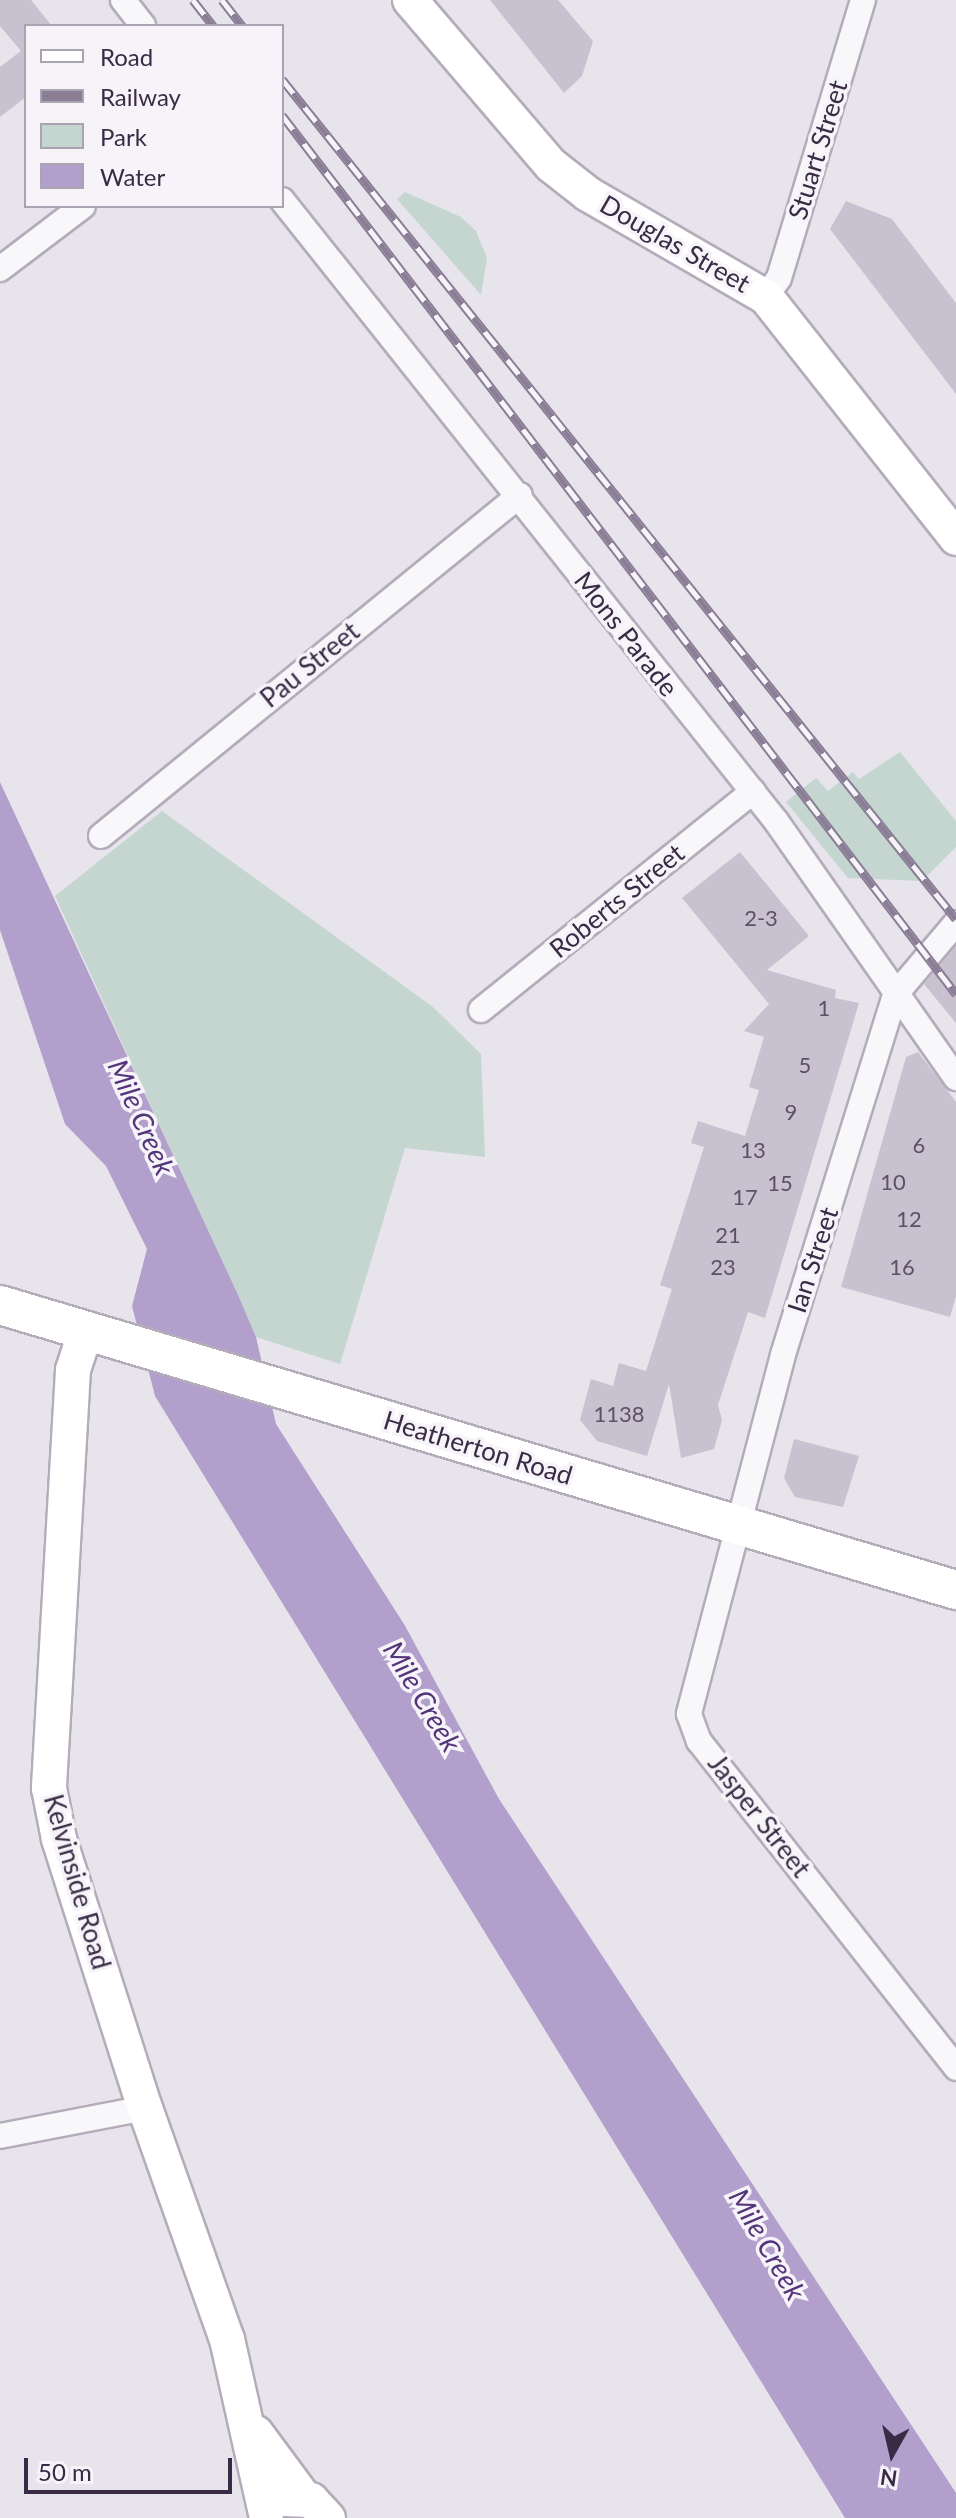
<!DOCTYPE html>
<html>
<head>
<meta charset="utf-8">
<style>
  body { margin:0 }
  #map { position:relative; width:956px; height:2518px; overflow:hidden; background:#e8e4ec; font-family:Lato,sans-serif }
  div>[style] { position:absolute }
  .green>* { inset:0; background:#c5d6d0 }
  .water>* { inset:0; background:#b29fcc }
  .building>* { inset:0; background:#c8c1cf }
  .roads { filter:drop-shadow(2px 0 #b4acba) drop-shadow(-2px 0 #b4acba) drop-shadow(0 2px #b4acba) drop-shadow(0 -2px #b4acba) }
  .street>* { height:24px; margin:-12px; padding:0 12px; transform-origin:12px; border-radius:12px; background:#f8f7fa }
  .secondary>* { height:34px; margin:-17px; padding:0 17px; transform-origin:17px; border-radius:17px; background:#fff }
  .primary>* { height:38px; margin:-19px; padding:0 19px; transform-origin:19px; border-radius:19px; background:#fff }
  .rail>* { height:9px; margin-top:-4.5px; transform-origin:0; background:repeating-linear-gradient(90deg,#f6f4f9 0 18px,#8a7d96 0 36px); box-sizing:border-box; border-block:2px solid #8a7d96 }
  span { translate:-50% -50%; white-space:nowrap; text-align:center; line-height:1.15; -webkit-text-stroke:7px #f6f4f9; paint-order:stroke }
  .number-label { font-size:22px; color:#5d5068 }
  .number-label span { -webkit-text-stroke-width:0 }
  .street-label { font-size:26px; color:#392b45 }
  .water-label { font-size:28px; color:#54347a; font-style:italic }
  .legend { position:absolute; left:24px; top:24px; width:260px; height:184px; box-sizing:border-box; background:#f6f4f9; border:2px solid #aaa4b1; margin:0; padding:10px 14px; list-style:none; font-size:24px; color:#392b45 }
  .legend li { display:flex; align-items:center; gap:16px; height:40px }
  .legend b { width:40px; border:2px solid #aaa4b1 }
  .north { position:absolute; left:852px; top:2414px; width:80px; height:80px; -webkit-text-stroke:6px #f6f4f9; paint-order:stroke; rotate:188deg; font-size:22px; font-weight:700; line-height:32px; text-align:center; color:#392b45 }
  .north::after { content:''; display:block; margin:auto; width:28px; height:36px; background:#392b45; clip-path:polygon(50% 0,100% 100%,50% 72%,0 100%) }
  .scale { position:absolute; left:24px; top:2458px; width:208px; height:36px; box-sizing:border-box; border:4px solid #392b45; border-top:0; padding-left:10px; font-size:24px; line-height:28px; white-space:nowrap; color:#392b45; -webkit-text-stroke:6px #f6f4f9; paint-order:stroke }
</style>
</head>
<body>
<div id="map">
  <div class="green">
    <i style="clip-path:polygon(405px 192px,461px 217px,476px 231px,487px 258px,481px 295px,397px 199px)"></i>
    <i style="clip-path:polygon(900px 752px,956px 821px,956px 847px,922px 881px,848px 878px,786px 802px,816px 778px,828px 791px,853px 772px,859px 779px)"></i>
    <i style="clip-path:polygon(162px 811px,433px 1007px,481px 1054px,485px 1157px,405px 1148px,340px 1364px,256px 1337px,55px 896px)"></i>
  </div>
  <div class="water">
    <i style="clip-path:polygon(0 782px,238px 1295px,256px 1337px,276px 1424px,404px 1624px,499px 1799px,956px 2493px,956px 2518px,845px 2518px,155px 1396px,132px 1306px,147px 1249px,106px 1166px,65px 1124px,0 930px)"></i>
  </div>
  <div class="building">
    <i style="clip-path:polygon(0 0,31px 0,52px 26px,26px 26px,26px 97px,0 117px,0 67px,21px 51px,0 26px)"></i>
    <i style="clip-path:polygon(490px 0,558px 0,593px 41px,582px 76px,564px 93px)"></i>
    <i style="clip-path:polygon(846px 201px,892px 219px,956px 303px,956px 394px,830px 229px)"></i>
    <i style="clip-path:polygon(740px 852px,809px 936px,767px 970px,836px 990px,835px 998px,859px 1003px,765px 1318px,748px 1312px,718px 1405px,722px 1420px,714px 1449px,681px 1458px,669px 1384px,647px 1456px,597px 1441px,580px 1420px,591px 1379px,613px 1386px,619px 1363px,646px 1371px,672px 1289px,660px 1285px,704px 1147px,691px 1143px,698px 1121px,745px 1136px,759px 1090px,749px 1087px,764px 1037px,744px 1031px,769px 1004px,682px 898px)"></i>
    <i style="clip-path:polygon(956px 946px,956px 1023px,924px 984px)"></i>
    <i style="clip-path:polygon(918px 1052px,956px 1102px,956px 1296px,950px 1317px,841px 1287px,906px 1057px)"></i>
    <i style="clip-path:polygon(794px 1439px,859px 1456px,843px 1507px,795px 1497px,784px 1478px)"></i>
  </div>
  <div class="roads">
    <div class="street">
      <i style="left:123px;top:0;width:33px;rotate:52deg"></i>
      <i style="left:282px;top:200px;width:794px;rotate:51.5deg"></i>
      <i style="left:776px;top:821px;width:314px;rotate:55deg"></i>
      <i style="left:0;top:269px;width:104px;rotate:-37.2deg"></i>
      <i style="left:766px;top:297px;width:23px;rotate:-56deg"></i>
      <i style="left:779px;top:278px;width:290px;rotate:-73.2deg"></i>
      <i style="left:101px;top:836px;width:540px;rotate:-39.14deg"></i>
      <i style="left:956px;top:923px;width:94px;rotate:130.3deg"></i>
      <i style="left:895px;top:995px;width:377px;rotate:107.3deg"></i>
      <i style="left:783px;top:1355px;width:371px;rotate:104.7deg"></i>
      <i style="left:689px;top:1714px;width:29px;rotate:70deg"></i>
      <i style="left:699px;top:1741px;width:416px;rotate:51.8deg"></i>
      <i style="left:481px;top:1010px;width:349px;rotate:-38.8deg"></i>
      <i style="left:0;top:2136px;width:148px;rotate:-10.9deg"></i>
    </div>
    <div class="secondary">
      <i style="left:410px;top:0;width:217px;rotate:49.5deg"></i>
      <i style="left:551px;top:165px;width:47px;rotate:38.1deg"></i>
      <i style="left:588px;top:194px;width:206px;rotate:30.1deg"></i>
      <i style="left:766px;top:297px;width:307px;rotate:51.7deg"></i>
      <i style="left:86px;top:1330px;width:42px;rotate:108deg"></i>
      <i style="left:73px;top:1370px;width:419px;rotate:93.3deg"></i>
      <i style="left:49px;top:1788px;width:52px;rotate:78.9deg"></i>
      <i style="left:59px;top:1839px;width:282px;rotate:72.3deg"></i>
      <i style="left:145px;top:2108px;width:245px;rotate:70.5deg"></i>
      <i style="left:227px;top:2339px;width:179px;rotate:77.4deg"></i>
      <i style="left:256px;top:2433px;width:81px;rotate:53.6deg"></i>
      <i style="left:285px;top:2499px;width:26px;rotate:2deg"></i>
      <i style="left:311px;top:2500px;width:25px;rotate:47deg"></i>
    </div>
    <div class="primary">
      <i style="left:0;top:1305px;width:998px;rotate:16.6deg"></i>
    </div>
  </div>
  <div class="rail">
    <i style="left:193px;top:0;width:33px;rotate:52deg"></i>
    <i style="left:222px;top:0;width:33px;rotate:52deg"></i>
    <i style="left:282px;top:79px;width:1077px;rotate:51.26deg"></i>
    <i style="left:282px;top:115px;width:1108px;rotate:52.52deg"></i>
  </div>
  <div class="number-label">
    <span style="left:761px;top:918px">2-3</span>
    <span style="left:824px;top:1008px">1</span>
    <span style="left:805px;top:1065px">5</span>
    <span style="left:791px;top:1112px">9</span>
    <span style="left:919px;top:1145px">6</span>
    <span style="left:753px;top:1150px">13</span>
    <span style="left:893px;top:1182px">10</span>
    <span style="left:780px;top:1183px">15</span>
    <span style="left:745px;top:1197px">17</span>
    <span style="left:909px;top:1219px">12</span>
    <span style="left:728px;top:1235px">21</span>
    <span style="left:723px;top:1267px">23</span>
    <span style="left:902px;top:1267px">16</span>
    <span style="left:619px;top:1414px">1138</span>
  </div>
  <div class="street-label">
    <span style="left:818px;top:150px;rotate:-73deg">Stuart Street</span>
    <span style="left:675px;top:244px;rotate:30deg">Douglas Street</span>
    <span style="left:626px;top:634px;rotate:52deg">Mons Parade</span>
    <span style="left:310px;top:665px;rotate:-39deg">Pau Street</span>
    <span style="left:617px;top:901px;rotate:-39deg">Roberts Street</span>
    <span style="left:813px;top:1260px;rotate:-72deg">Ian Street</span>
    <span style="left:478px;top:1448px;rotate:17deg">Heatherton Road</span>
    <span style="left:759px;top:1816px;rotate:52deg">Jasper Street</span>
    <span style="left:77px;top:1882px;rotate:74deg">Kelvinside Road</span>
  </div>
  <div class="water-label">
    <span style="left:142px;top:1117px;rotate:66deg">Mile Creek</span>
    <span style="left:423px;top:1696px;rotate:59deg">Mile Creek</span>
    <span style="left:768px;top:2244px;rotate:60deg">Mile Creek</span>
  </div>
  <ul class="legend">
  <li><b style="height:10px;background:#fff"></b>Road</li>
  <li><b style="height:10px;background:#8a7d96"></b>Railway</li>
  <li><b style="height:22px;background:#c5d6d0"></b>Park</li>
  <li><b style="height:22px;background:#b29fcc"></b>Water</li>
  </ul>
  <div class="north">N</div>
  <div class="scale">50 m</div>
</div>
</body>
</html>
